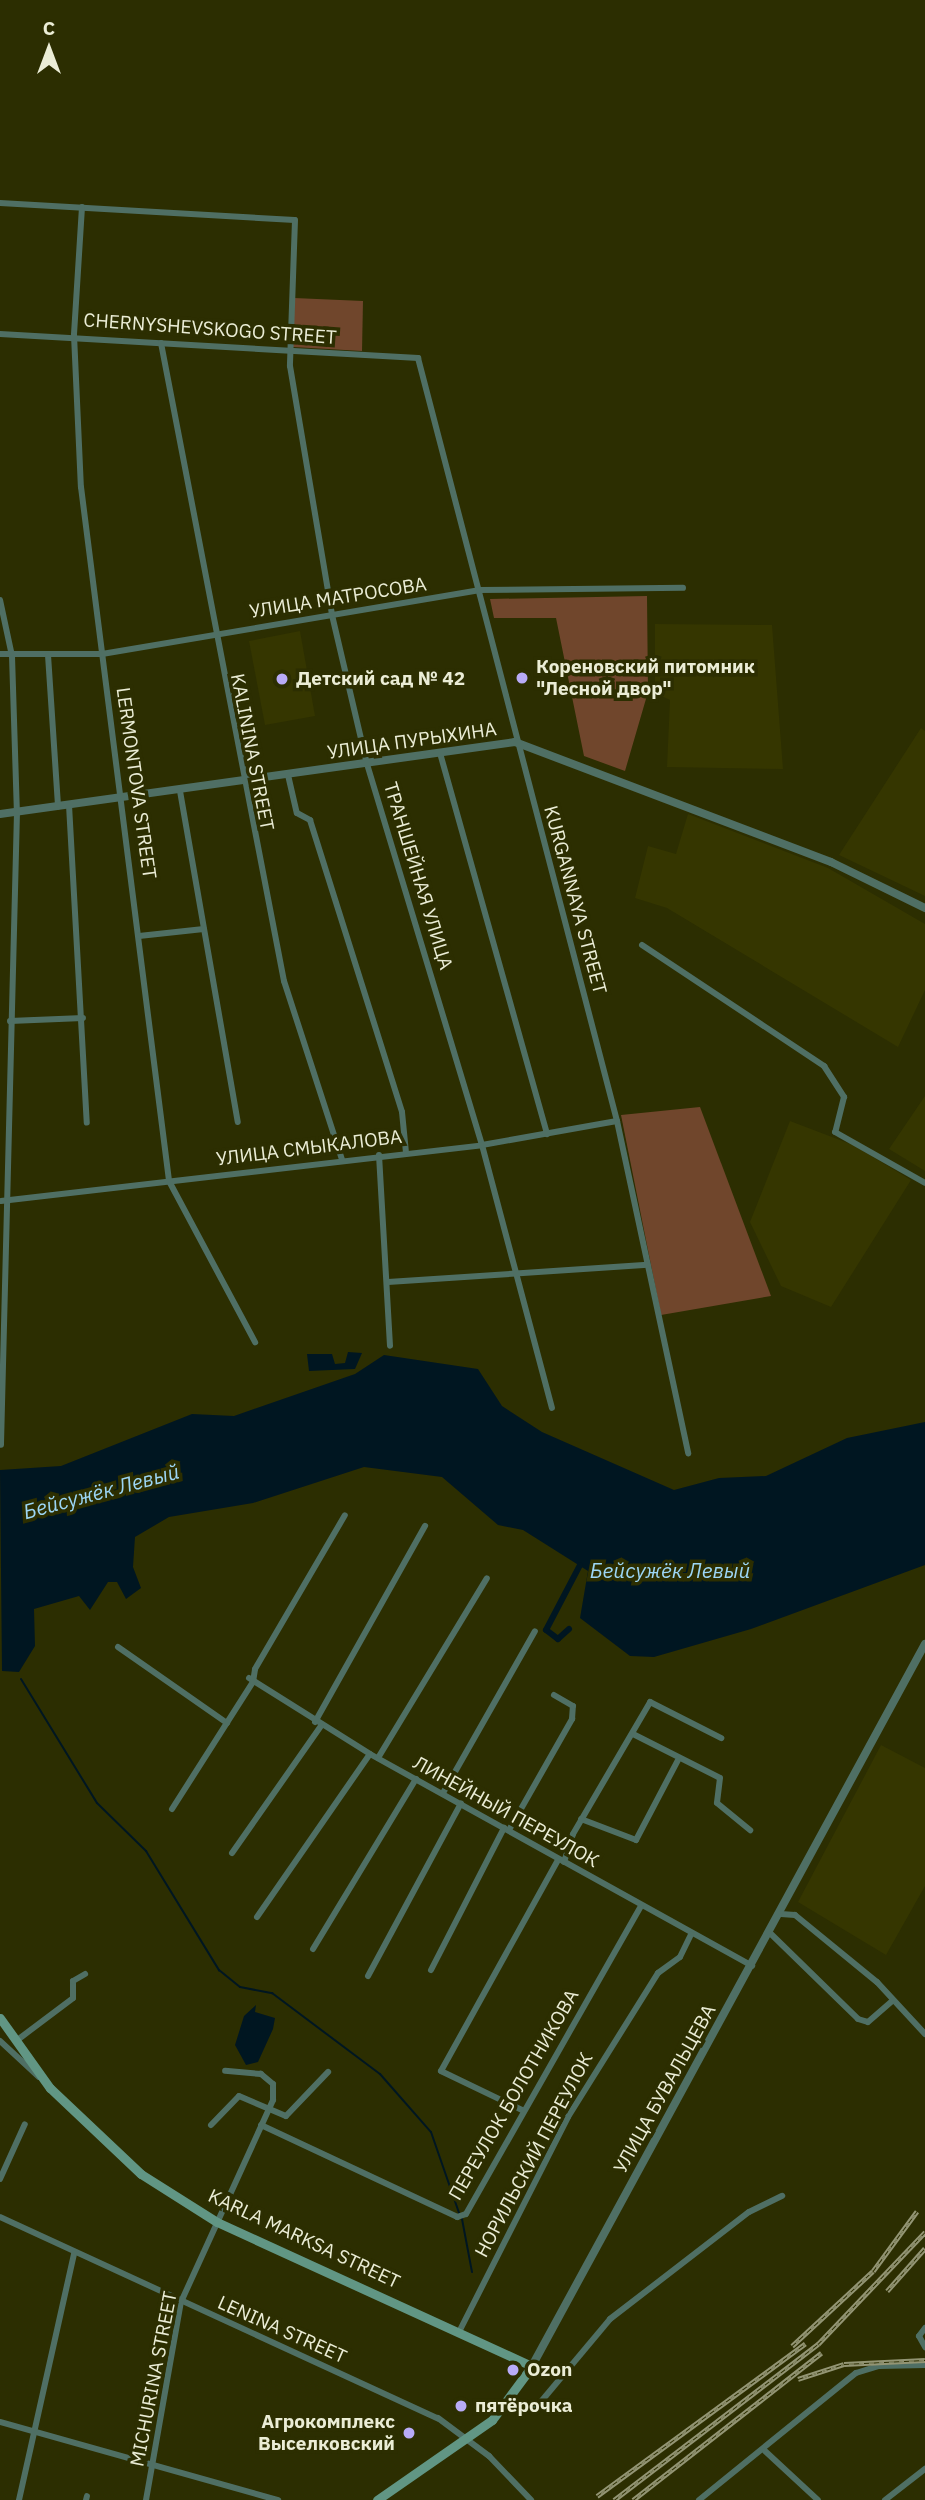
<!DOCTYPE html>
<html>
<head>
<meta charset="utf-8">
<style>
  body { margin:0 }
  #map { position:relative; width:925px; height:2500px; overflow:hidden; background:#2c2e01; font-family:"IBM Plex Sans",sans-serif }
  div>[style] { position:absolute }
  .built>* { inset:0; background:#353600 }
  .green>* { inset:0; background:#70462c }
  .water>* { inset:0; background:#001621 }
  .stream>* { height:2px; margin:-1px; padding:0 1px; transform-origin:1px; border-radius:1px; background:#001621 }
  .canal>* { height:6px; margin:-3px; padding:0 3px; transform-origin:3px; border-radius:3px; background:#001621 }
  .minor>* { height:6px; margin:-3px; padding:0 3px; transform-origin:3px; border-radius:3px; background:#4f6f64 }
  .tertiary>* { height:8px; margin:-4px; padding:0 4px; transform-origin:4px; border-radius:4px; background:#4f6f64 }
  .secondary>* { height:9px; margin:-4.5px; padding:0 4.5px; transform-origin:4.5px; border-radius:4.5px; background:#619684 }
  .rail>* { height:4.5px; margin-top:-2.25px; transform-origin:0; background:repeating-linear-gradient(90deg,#2c2e01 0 5px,#939574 0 10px); box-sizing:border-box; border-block:2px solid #939574 }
  .dots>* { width:19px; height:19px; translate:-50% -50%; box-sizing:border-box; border:4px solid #2c2e01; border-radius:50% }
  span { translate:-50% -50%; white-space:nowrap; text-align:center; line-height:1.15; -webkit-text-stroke:7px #2c2e01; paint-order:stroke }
  .street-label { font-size:19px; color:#ebedd6 }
  .poi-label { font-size:19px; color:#ebedd6; font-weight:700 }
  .left { translate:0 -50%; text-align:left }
  .right { translate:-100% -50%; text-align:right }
  .water-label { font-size:21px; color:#9cd6f5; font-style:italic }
  .north { position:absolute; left:14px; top:14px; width:70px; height:70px; -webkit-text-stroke:5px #2c2e01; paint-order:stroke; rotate:0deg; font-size:19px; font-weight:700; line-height:28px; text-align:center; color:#ebedd6 }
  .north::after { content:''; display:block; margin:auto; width:24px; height:32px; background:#ebedd6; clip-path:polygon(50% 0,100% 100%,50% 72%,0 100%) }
</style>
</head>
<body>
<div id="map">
  <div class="built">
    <i style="clip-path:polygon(655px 624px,772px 625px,783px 769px,667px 767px,670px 700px,655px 693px)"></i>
    <i style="clip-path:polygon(300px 631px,315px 716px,265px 725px,249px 641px)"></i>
    <i style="clip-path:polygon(921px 728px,925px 731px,925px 896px,839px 855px)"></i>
    <i style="clip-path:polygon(688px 814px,828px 868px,925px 924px,925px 990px,898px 1047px,667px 908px,635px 898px,648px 846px,676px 854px)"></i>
    <i style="clip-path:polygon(925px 1096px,925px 1171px,889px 1149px)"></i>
    <i style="clip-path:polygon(790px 1121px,853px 1145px,911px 1180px,831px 1307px,781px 1286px,750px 1222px)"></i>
    <i style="clip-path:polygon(881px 1745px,925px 1768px,925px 1886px,886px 1955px,798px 1902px)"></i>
  </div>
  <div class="green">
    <i style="clip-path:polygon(294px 298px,363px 301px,362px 351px,293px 347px)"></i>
    <i style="clip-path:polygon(647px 596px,648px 692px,625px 771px,584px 756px,556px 618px,494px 618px,490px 599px)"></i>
    <i style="clip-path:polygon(700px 1107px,771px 1296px,661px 1315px,621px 1115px)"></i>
  </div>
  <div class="water">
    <i style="clip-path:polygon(348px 1352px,362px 1353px,355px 1369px,309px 1371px,307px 1354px,332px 1354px,335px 1364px,345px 1363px)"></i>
    <i style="clip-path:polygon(384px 1355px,478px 1369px,502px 1406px,542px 1432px,674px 1490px,719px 1478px,766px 1476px,847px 1438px,925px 1422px,925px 1565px,751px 1629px,654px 1657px,630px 1656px,580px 1618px,588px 1571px,523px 1530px,498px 1525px,442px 1477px,364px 1467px,253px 1503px,169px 1517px,135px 1537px,133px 1567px,141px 1588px,126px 1599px,117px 1582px,108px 1582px,90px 1610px,79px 1596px,34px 1609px,35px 1646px,19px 1672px,2px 1671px,0 1470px,61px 1466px,192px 1414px,234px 1416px,355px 1374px)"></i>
    <i style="clip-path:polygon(256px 2005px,255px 2012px,275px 2018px,273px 2029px,258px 2062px,246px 2065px,235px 2045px,244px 2016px)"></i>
  </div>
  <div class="stream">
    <i style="left:21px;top:1679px;width:145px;rotate:58.5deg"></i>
    <i style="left:97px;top:1803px;width:69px;rotate:44.4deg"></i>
    <i style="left:146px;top:1851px;width:140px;rotate:58.5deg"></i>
    <i style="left:219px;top:1970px;width:27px;rotate:39deg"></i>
    <i style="left:240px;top:1987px;width:33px;rotate:11deg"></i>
    <i style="left:272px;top:1993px;width:135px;rotate:36.9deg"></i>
    <i style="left:380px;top:2074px;width:77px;rotate:48.7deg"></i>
    <i style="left:431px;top:2132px;width:86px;rotate:70.9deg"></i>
    <i style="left:462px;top:2219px;width:54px;rotate:79.3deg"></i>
  </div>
  <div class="canal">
    <i style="left:569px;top:1629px;width:15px;rotate:138deg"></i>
    <i style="left:558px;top:1639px;width:15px;rotate:-143deg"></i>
    <i style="left:546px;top:1630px;width:73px;rotate:-62.4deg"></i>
  </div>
  <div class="minor">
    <i style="left:0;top:203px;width:295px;rotate:3.3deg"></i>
    <i style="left:295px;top:220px;width:146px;rotate:92deg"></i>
    <i style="left:290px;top:366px;width:253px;rotate:80.4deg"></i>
    <i style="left:332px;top:615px;width:153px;rotate:76.8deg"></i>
    <i style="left:367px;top:764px;width:398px;rotate:73.2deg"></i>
    <i style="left:482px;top:1145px;width:272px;rotate:75.1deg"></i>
    <i style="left:82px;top:207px;width:128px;rotate:93.6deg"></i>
    <i style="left:74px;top:335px;width:152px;rotate:87.4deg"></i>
    <i style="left:81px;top:487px;width:700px;rotate:82.77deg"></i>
    <i style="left:169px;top:1181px;width:183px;rotate:61.9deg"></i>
    <i style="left:0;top:334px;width:419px;rotate:3.3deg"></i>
    <i style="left:418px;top:358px;width:789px;rotate:75.38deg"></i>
    <i style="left:617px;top:1121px;width:340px;rotate:77.9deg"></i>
    <i style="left:161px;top:343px;width:650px;rotate:79.09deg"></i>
    <i style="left:284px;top:981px;width:187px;rotate:72deg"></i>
    <i style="left:0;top:600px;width:57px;rotate:77.9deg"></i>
    <i style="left:12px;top:656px;width:156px;rotate:88.2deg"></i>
    <i style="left:17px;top:812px;width:633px;rotate:91.45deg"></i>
    <i style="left:0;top:654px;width:102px"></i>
    <i style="left:102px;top:654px;width:382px;rotate:-9.6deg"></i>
    <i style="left:479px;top:590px;width:204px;rotate:-0.6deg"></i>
    <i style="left:48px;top:655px;width:152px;rotate:86.2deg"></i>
    <i style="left:440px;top:753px;width:396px;rotate:74.3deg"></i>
    <i style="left:288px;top:775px;width:39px;rotate:77deg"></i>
    <i style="left:297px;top:813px;width:15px;rotate:28deg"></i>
    <i style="left:310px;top:820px;width:306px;rotate:72.5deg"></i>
    <i style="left:402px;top:1112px;width:41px;rotate:84.4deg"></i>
    <i style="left:180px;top:791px;width:336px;rotate:80.1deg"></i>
    <i style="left:69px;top:805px;width:318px;rotate:86.8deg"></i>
    <i style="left:139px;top:936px;width:65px;rotate:-6.1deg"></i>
    <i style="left:642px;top:945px;width:219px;rotate:33.6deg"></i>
    <i style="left:824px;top:1066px;width:37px;rotate:57deg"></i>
    <i style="left:844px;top:1097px;width:36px;rotate:104deg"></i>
    <i style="left:835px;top:1132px;width:103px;rotate:29.5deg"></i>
    <i style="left:10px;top:1021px;width:73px;rotate:-2.4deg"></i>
    <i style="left:379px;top:1155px;width:191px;rotate:86.7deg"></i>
    <i style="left:1px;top:1201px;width:484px;rotate:-6.6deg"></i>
    <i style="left:482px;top:1145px;width:137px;rotate:-10.1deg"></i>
    <i style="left:388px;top:1282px;width:260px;rotate:-3.8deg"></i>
    <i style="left:118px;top:1647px;width:133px;rotate:34.9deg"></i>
    <i style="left:249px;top:1678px;width:143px;rotate:32.1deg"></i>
    <i style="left:370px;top:1754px;width:437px;rotate:29deg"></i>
    <i style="left:315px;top:1722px;width:225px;rotate:-60.7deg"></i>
    <i style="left:633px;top:1734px;width:97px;rotate:26.8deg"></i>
    <i style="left:720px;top:1778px;width:25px;rotate:97deg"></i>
    <i style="left:717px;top:1803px;width:43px;rotate:39.3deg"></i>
    <i style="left:378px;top:1758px;width:210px;rotate:-58.8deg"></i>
    <i style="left:443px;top:1793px;width:186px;rotate:-60.4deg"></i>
    <i style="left:172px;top:1809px;width:151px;rotate:-57.5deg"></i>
    <i style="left:253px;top:1682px;width:13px;rotate:-81deg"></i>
    <i style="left:255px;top:1669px;width:178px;rotate:-59.7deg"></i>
    <i style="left:581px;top:1819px;width:59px;rotate:20.9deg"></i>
    <i style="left:636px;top:1840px;width:90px;rotate:-62.3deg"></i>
    <i style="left:509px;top:1830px;width:128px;rotate:-60.4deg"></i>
    <i style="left:572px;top:1719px;width:13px;rotate:-86deg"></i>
    <i style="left:573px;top:1706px;width:22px;rotate:-150deg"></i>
    <i style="left:232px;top:1853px;width:155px;rotate:-55deg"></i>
    <i style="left:564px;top:1862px;width:29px;rotate:-72deg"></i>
    <i style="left:573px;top:1834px;width:153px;rotate:-59.7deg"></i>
    <i style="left:650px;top:1702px;width:80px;rotate:26.9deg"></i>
    <i style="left:781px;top:1914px;width:14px;rotate:4deg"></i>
    <i style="left:795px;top:1915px;width:106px;rotate:39.3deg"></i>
    <i style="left:877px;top:1982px;width:71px;rotate:47.3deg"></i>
    <i style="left:257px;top:1917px;width:198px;rotate:-55.3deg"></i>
    <i style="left:770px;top:1933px;width:123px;rotate:44.3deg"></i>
    <i style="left:858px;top:2019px;width:10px;rotate:17deg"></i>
    <i style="left:868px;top:2022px;width:32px;rotate:-41deg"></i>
    <i style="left:313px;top:1949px;width:199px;rotate:-58.8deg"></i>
    <i style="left:431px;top:1970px;width:160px;rotate:-62.8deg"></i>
    <i style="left:368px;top:1976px;width:196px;rotate:-61.7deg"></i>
    <i style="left:0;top:2041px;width:53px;rotate:42.7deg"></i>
    <i style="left:16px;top:2041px;width:71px;rotate:-37deg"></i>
    <i style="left:73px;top:1998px;width:17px;rotate:-90deg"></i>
    <i style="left:73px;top:1981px;width:14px;rotate:-30deg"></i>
    <i style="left:522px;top:2110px;width:90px;rotate:-154.3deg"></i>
    <i style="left:441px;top:2071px;width:241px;rotate:-61deg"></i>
    <i style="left:211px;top:2125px;width:40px;rotate:-46deg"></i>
    <i style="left:239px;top:2096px;width:51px;rotate:23.1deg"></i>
    <i style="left:286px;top:2116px;width:61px;rotate:-46.3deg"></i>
    <i style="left:261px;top:2125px;width:217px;rotate:25.1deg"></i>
    <i style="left:457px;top:2217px;width:9px;rotate:-18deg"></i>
    <i style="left:466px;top:2214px;width:354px;rotate:-60.4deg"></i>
    <i style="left:0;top:2179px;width:60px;rotate:-65.6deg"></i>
    <i style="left:0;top:2217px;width:482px;rotate:24.7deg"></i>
    <i style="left:438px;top:2418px;width:64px;rotate:36.7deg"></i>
    <i style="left:489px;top:2456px;width:61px;rotate:46.3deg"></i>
    <i style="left:925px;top:2328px;width:10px;rotate:127deg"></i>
    <i style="left:919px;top:2336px;width:13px;rotate:61deg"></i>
    <i style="left:460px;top:2330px;width:239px;rotate:-63.1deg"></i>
    <i style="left:568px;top:2117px;width:170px;rotate:-58deg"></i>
    <i style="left:658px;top:1973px;width:27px;rotate:-36deg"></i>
    <i style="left:680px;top:1957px;width:25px;rotate:-64deg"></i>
    <i style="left:503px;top:2409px;width:18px;rotate:6deg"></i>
    <i style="left:521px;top:2411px;width:19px;rotate:-21deg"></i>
    <i style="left:539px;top:2404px;width:111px;rotate:-50.1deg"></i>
    <i style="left:610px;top:2319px;width:175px;rotate:-37.6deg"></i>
    <i style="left:749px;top:2212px;width:37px;rotate:-26deg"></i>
    <i style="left:0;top:2422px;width:289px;rotate:15.7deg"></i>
    <i style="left:765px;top:2451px;width:72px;rotate:42.8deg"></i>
    <i style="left:19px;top:2500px;width:253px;rotate:-77.4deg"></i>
    <i style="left:86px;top:2500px;width:4px;rotate:-76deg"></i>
    <i style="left:146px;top:2500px;width:201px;rotate:-80deg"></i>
    <i style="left:181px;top:2302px;width:222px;rotate:-65.5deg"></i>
    <i style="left:273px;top:2100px;width:16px;rotate:-90deg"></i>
    <i style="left:273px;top:2084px;width:16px;rotate:-140deg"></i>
    <i style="left:261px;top:2074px;width:36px;rotate:-175deg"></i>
    <i style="left:699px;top:2500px;width:202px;rotate:-39deg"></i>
    <i style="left:856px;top:2373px;width:24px;rotate:-17deg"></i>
    <i style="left:879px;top:2366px;width:46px;rotate:-1.2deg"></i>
    <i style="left:885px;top:2500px;width:51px;rotate:-37.8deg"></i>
  </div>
  <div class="tertiary">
    <i style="left:0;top:814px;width:520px;rotate:-7.96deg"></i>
    <i style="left:515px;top:742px;width:338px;rotate:20.8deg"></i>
    <i style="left:831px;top:862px;width:105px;rotate:26.1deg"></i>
    <i style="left:532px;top:2366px;width:822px;rotate:-61.44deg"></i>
  </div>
  <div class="secondary">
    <i style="left:0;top:2018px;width:86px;rotate:54.5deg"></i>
    <i style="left:50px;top:2088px;width:125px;rotate:43.4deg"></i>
    <i style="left:141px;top:2174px;width:90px;rotate:32.3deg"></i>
    <i style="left:217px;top:2222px;width:346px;rotate:24.6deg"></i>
    <i style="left:532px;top:2366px;width:67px;rotate:126.5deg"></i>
    <i style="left:492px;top:2420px;width:140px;rotate:145.2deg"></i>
  </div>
  <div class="rail">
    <i style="left:887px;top:2291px;width:57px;rotate:-48.5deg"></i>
    <i style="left:792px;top:2346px;width:110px;rotate:-42.8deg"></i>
    <i style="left:873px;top:2271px;width:74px;rotate:-53.7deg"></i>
    <i style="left:798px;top:2379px;width:48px;rotate:-18.1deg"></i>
    <i style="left:844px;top:2364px;width:81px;rotate:-2.8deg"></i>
    <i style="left:597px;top:2496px;width:258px;rotate:-36.2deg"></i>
    <i style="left:614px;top:2500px;width:257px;rotate:-37.4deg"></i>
    <i style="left:818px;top:2344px;width:155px;rotate:-46.3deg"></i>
    <i style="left:633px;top:2500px;width:239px;rotate:-38deg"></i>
  </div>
  <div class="dots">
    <i style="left:522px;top:678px;background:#b8abf7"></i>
    <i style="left:282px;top:679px;background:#b8abf7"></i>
    <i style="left:513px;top:2370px;background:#b8abf7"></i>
    <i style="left:461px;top:2406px;background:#b8abf7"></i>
    <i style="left:409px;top:2433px;background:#b8abf7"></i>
  </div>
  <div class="street-label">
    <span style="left:210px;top:329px;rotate:4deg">CHERNYSHEVSKOGO STREET</span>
    <span style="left:338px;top:598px;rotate:-9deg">УЛИЦА МАТРОСОВА</span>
    <span style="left:412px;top:741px;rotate:-8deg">УЛИЦА ПУРЫХИНА</span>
    <span style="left:252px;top:752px;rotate:79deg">KALININA STREET</span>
    <span style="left:136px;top:783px;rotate:82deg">LERMONTOVA STREET</span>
    <span style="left:418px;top:876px;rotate:73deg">ТРАНШЕЙНАЯ УЛИЦА</span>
    <span style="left:575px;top:900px;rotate:75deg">KURGANNAYA STREET</span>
    <span style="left:309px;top:1148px;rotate:-7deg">УЛИЦА СМЫКАЛОВА</span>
    <span style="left:506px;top:1812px;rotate:29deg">ЛИНЕЙНЫЙ ПЕРЕУЛОК</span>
    <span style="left:665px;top:2089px;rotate:-61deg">УЛИЦА БУВАЛЬЦЕВА</span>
    <span style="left:514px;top:2095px;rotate:-60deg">ПЕРЕУЛОК БОЛОТНИКОВА</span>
    <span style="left:534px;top:2155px;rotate:-62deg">НОРИЛЬСКИЙ ПЕРЕУЛОК</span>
    <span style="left:304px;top:2239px;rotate:25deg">KARLA MARKSA STREET</span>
    <span style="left:282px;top:2330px;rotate:24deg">LENINA STREET</span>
    <span style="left:154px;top:2379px;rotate:-79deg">MICHURINA STREET</span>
  </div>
  <div class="poi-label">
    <span class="left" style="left:536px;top:678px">Кореновский питомник<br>"Лесной двор"</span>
    <span class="left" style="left:296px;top:679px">Детский сад № 42</span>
    <span class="left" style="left:527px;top:2370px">Ozon</span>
    <span class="left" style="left:475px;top:2406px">пятёрочка</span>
    <span class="right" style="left:395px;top:2433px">Агрокомплекс<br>Выселковский</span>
  </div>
  <div class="water-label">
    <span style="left:101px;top:1491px;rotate:-15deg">Бейсужёк Левый</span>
    <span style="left:670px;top:1570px">Бейсужёк Левый</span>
  </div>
  <div class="north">С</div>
</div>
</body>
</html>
